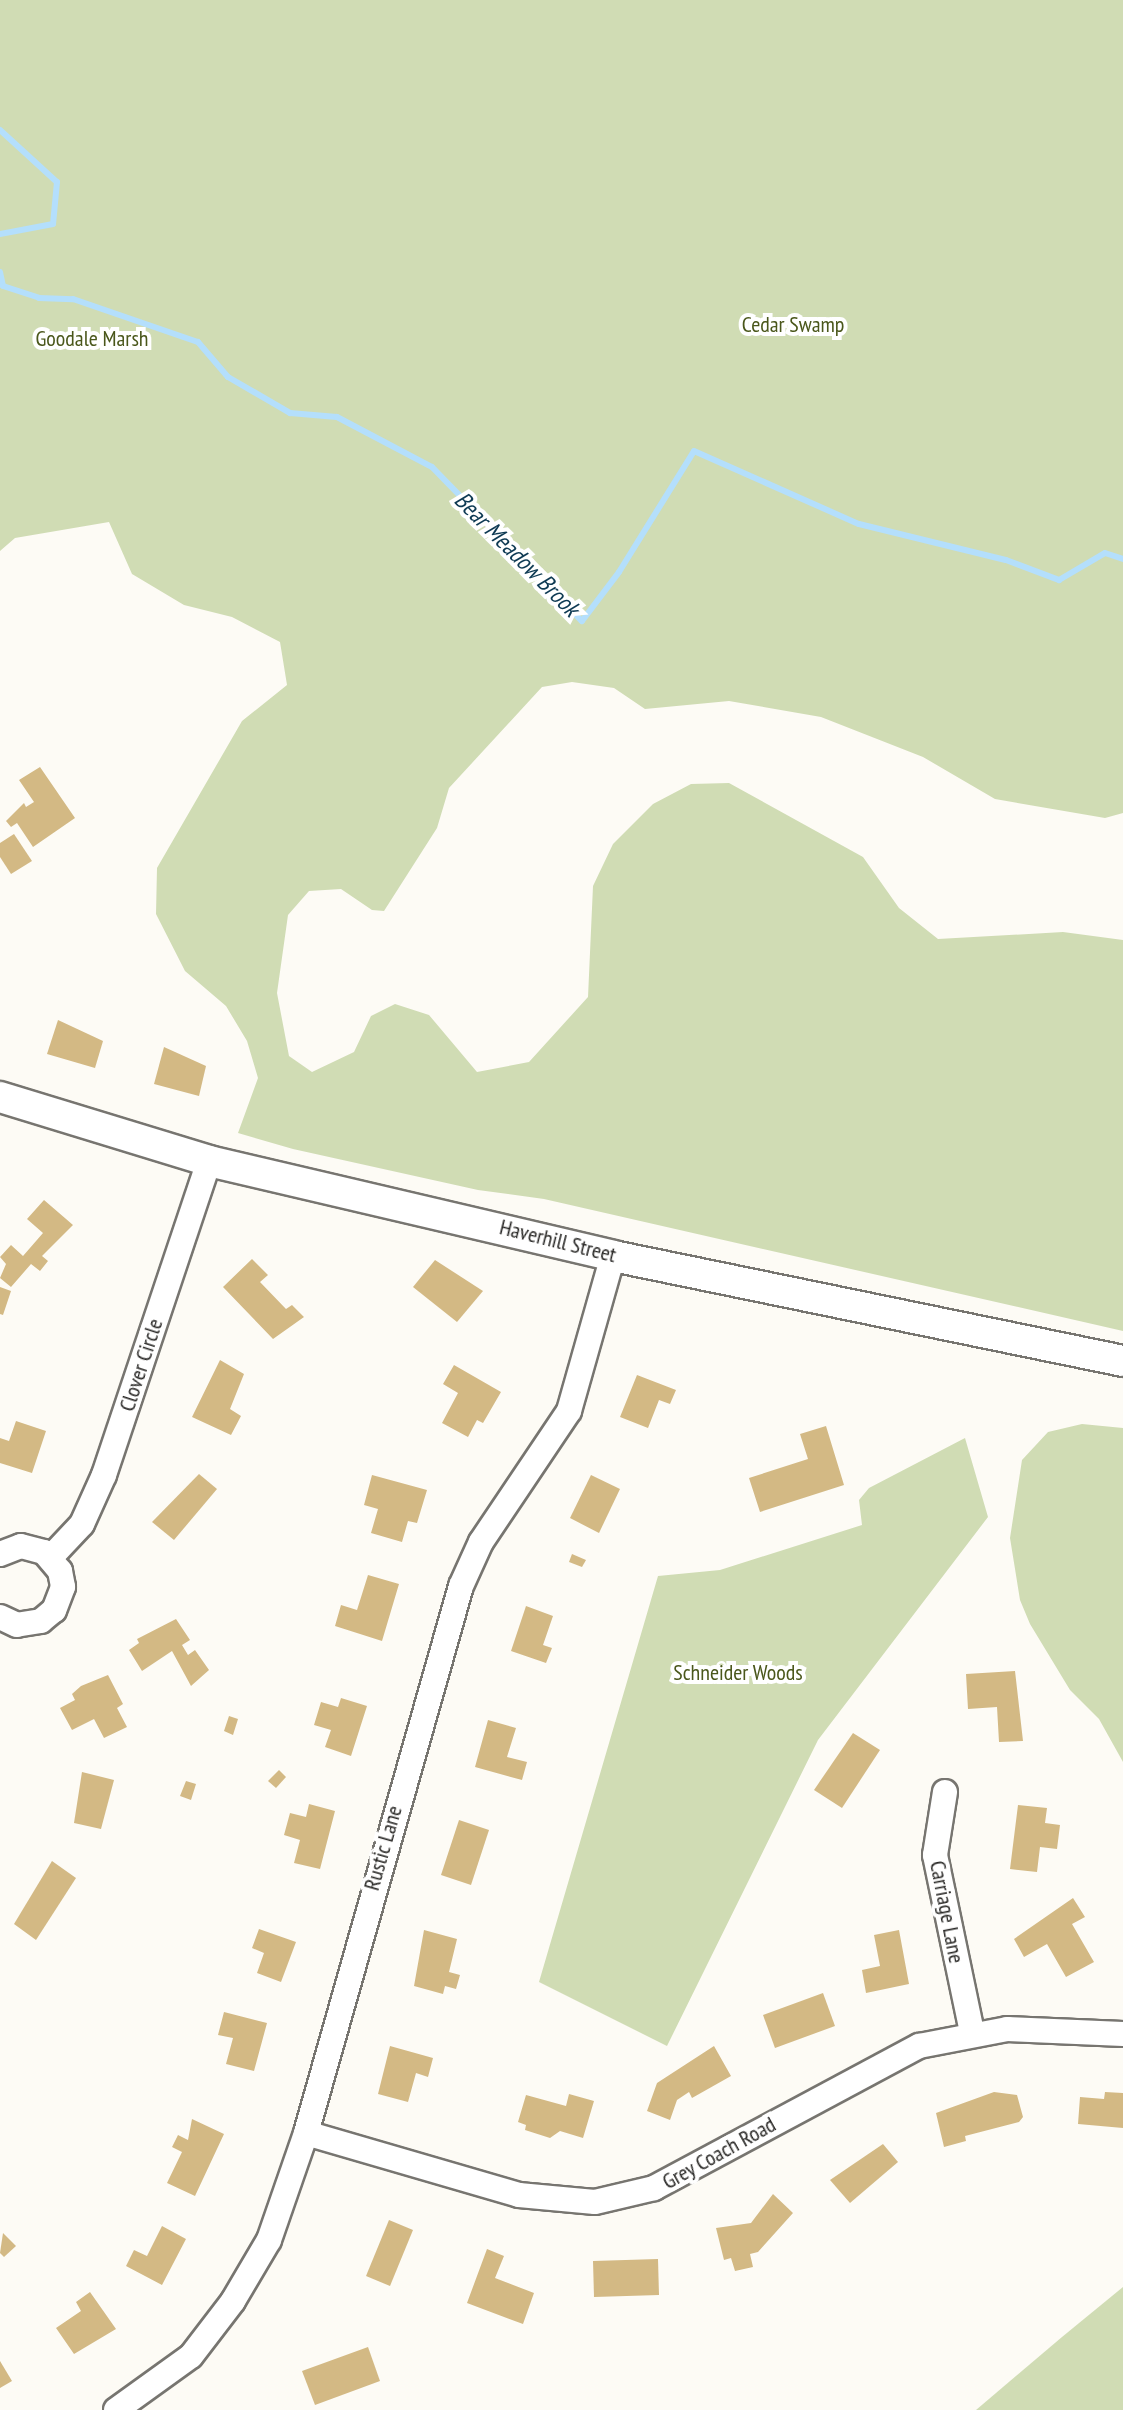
<!DOCTYPE html>
<html>
<head>
<meta charset="utf-8">
<style>
  body { margin:0 }
  #map { position:relative; width:1123px; height:2410px; overflow:hidden; background:#fdfbf5; font-family:"PT Sans Narrow",sans-serif }
  div>[style] { position:absolute }
  .green>* { inset:0; background:#d0dcb4 }
  .stream>* { height:6px; margin:-3px; padding:0 3px; transform-origin:3px; border-radius:3px; background:#b4dffc }
  .building>* { inset:0; background:#d3b984 }
  .roads { filter:drop-shadow(2px 0 #777570) drop-shadow(-2px 0 #777570) drop-shadow(0 2px #777570) drop-shadow(0 -2px #777570) }
  .minor>* { height:24px; margin:-12px; padding:0 12px; transform-origin:12px; border-radius:12px; background:#fff }
  .tertiary>* { height:30px; margin:-15px; padding:0 15px; transform-origin:15px; border-radius:15px; background:#fff }
  span { translate:-50% -50%; white-space:nowrap; text-align:center; line-height:1.15; -webkit-text-stroke:8px #fff; paint-order:stroke }
  .park-label { font-size:22px; color:#4a571b }
  .street-label { font-size:22px; color:#282725 }
  .water-label { font-size:24px; color:#0e3a53; font-style:italic }
</style>
</head>
<body>
<div id="map">
  <div class="green">
    <i style="clip-path:polygon(0 0,1123px 0,1123px 813px,1105px 818px,995px 799px,923px 757px,821px 717px,729px 701px,645px 709px,614px 688px,572px 682px,542px 687px,449px 788px,437px 828px,384px 911px,372px 910px,341px 889px,309px 891px,288px 915px,277px 993px,289px 1056px,312px 1072px,354px 1052px,371px 1016px,395px 1004px,429px 1015px,477px 1072px,529px 1062px,588px 997px,593px 886px,613px 844px,653px 804px,691px 784px,729px 783px,863px 857px,899px 908px,938px 939px,1063px 932px,1123px 940px,1123px 1331px,544px 1199px,478px 1190px,293px 1149px,238px 1133px,258px 1078px,247px 1041px,226px 1006px,185px 971px,156px 914px,157px 868px,242px 721px,287px 685px,280px 642px,232px 617px,184px 605px,132px 574px,109px 522px,15px 538px,0 551px)"></i>
    <i style="clip-path:polygon(1082px 1424px,1123px 1428px,1123px 1762px,1099px 1719px,1070px 1690px,1030px 1624px,1020px 1600px,1010px 1538px,1022px 1460px,1048px 1432px)"></i>
    <i style="clip-path:polygon(965px 1438px,988px 1517px,818px 1740px,667px 2046px,539px 1982px,658px 1576px,720px 1570px,862px 1525px,859px 1500px,869px 1488px)"></i>
    <i style="clip-path:polygon(1123px 2287px,1123px 2410px,976px 2410px,1062px 2337px)"></i>
  </div>
  <div class="stream">
    <i style="left:0;top:130px;width:77px;rotate:42.4deg"></i>
    <i style="left:57px;top:182px;width:42px;rotate:95.4deg"></i>
    <i style="left:53px;top:224px;width:54px;rotate:169.3deg"></i>
    <i style="left:0;top:272px;width:14px;rotate:78deg"></i>
    <i style="left:3px;top:286px;width:38px;rotate:18deg"></i>
    <i style="left:39px;top:298px;width:34px;rotate:2deg"></i>
    <i style="left:73px;top:299px;width:132px;rotate:19deg"></i>
    <i style="left:198px;top:342px;width:46px;rotate:49.4deg"></i>
    <i style="left:228px;top:377px;width:72px;rotate:30.1deg"></i>
    <i style="left:290px;top:413px;width:47px;rotate:4.9deg"></i>
    <i style="left:337px;top:417px;width:107px;rotate:27.8deg"></i>
    <i style="left:432px;top:467px;width:215px;rotate:45.8deg"></i>
    <i style="left:582px;top:621px;width:61px;rotate:-52.9deg"></i>
    <i style="left:619px;top:572px;width:142px;rotate:-58.2deg"></i>
    <i style="left:694px;top:451px;width:180px;rotate:23.9deg"></i>
    <i style="left:859px;top:524px;width:151px;rotate:13.8deg"></i>
    <i style="left:1006px;top:560px;width:57px;rotate:20.7deg"></i>
    <i style="left:1059px;top:580px;width:53px;rotate:-30.4deg"></i>
    <i style="left:1105px;top:553px;width:19px;rotate:18deg"></i>
  </div>
  <div class="building">
    <i style="clip-path:polygon(40px 767px,75px 818px,33px 847px,17px 823px,11px 827px,6px 821px,24px 803px,26px 807px,34px 802px,19px 780px)"></i>
    <i style="clip-path:polygon(14px 834px,32px 861px,11px 874px,0 857px,0 843px)"></i>
    <i style="clip-path:polygon(58px 1020px,103px 1041px,95px 1068px,47px 1054px)"></i>
    <i style="clip-path:polygon(164px 1047px,206px 1066px,199px 1096px,154px 1084px)"></i>
    <i style="clip-path:polygon(44px 1200px,73px 1225px,42px 1256px,48px 1261px,40px 1271px,31px 1264px,11px 1287px,0 1278px,6px 1264px,0 1257px,11px 1245px,23px 1256px,43px 1233px,27px 1219px)"></i>
    <i style="clip-path:polygon(252px 1259px,268px 1275px,260px 1282px,286px 1309px,292px 1305px,304px 1317px,273px 1339px,223px 1287px)"></i>
    <i style="clip-path:polygon(435px 1260px,483px 1291px,457px 1322px,413px 1287px)"></i>
    <i style="clip-path:polygon(0 1287px,11px 1291px,3px 1315px,0 1314px)"></i>
    <i style="clip-path:polygon(220px 1360px,244px 1374px,230px 1409px,241px 1416px,231px 1435px,192px 1417px)"></i>
    <i style="clip-path:polygon(454px 1365px,501px 1392px,483px 1423px,477px 1420px,468px 1437px,442px 1423px,458px 1393px,443px 1384px)"></i>
    <i style="clip-path:polygon(637px 1375px,676px 1390px,670px 1404px,659px 1400px,648px 1428px,620px 1417px)"></i>
    <i style="clip-path:polygon(16px 1421px,46px 1431px,32px 1473px,0 1463px,0 1438px,9px 1441px)"></i>
    <i style="clip-path:polygon(826px 1426px,844px 1485px,760px 1512px,749px 1478px,808px 1459px,800px 1434px)"></i>
    <i style="clip-path:polygon(199px 1474px,217px 1489px,174px 1540px,152px 1522px)"></i>
    <i style="clip-path:polygon(372px 1475px,427px 1490px,417px 1523px,408px 1521px,402px 1542px,371px 1533px,378px 1509px,364px 1505px)"></i>
    <i style="clip-path:polygon(591px 1475px,620px 1489px,599px 1533px,570px 1518px)"></i>
    <i style="clip-path:polygon(572px 1554px,586px 1560px,582px 1567px,569px 1562px)"></i>
    <i style="clip-path:polygon(368px 1575px,399px 1584px,382px 1641px,335px 1626px,341px 1605px,357px 1610px)"></i>
    <i style="clip-path:polygon(526px 1606px,553px 1616px,543px 1645px,552px 1648px,546px 1663px,511px 1651px)"></i>
    <i style="clip-path:polygon(176px 1619px,190px 1640px,182px 1645px,188px 1655px,195px 1650px,209px 1670px,191px 1686px,172px 1651px,142px 1671px,129px 1650px,139px 1643px,137px 1639px)"></i>
    <i style="clip-path:polygon(1015px 1671px,1023px 1741px,999px 1742px,997px 1707px,968px 1709px,966px 1674px)"></i>
    <i style="clip-path:polygon(108px 1675px,123px 1704px,117px 1708px,127px 1727px,104px 1738px,94px 1719px,72px 1730px,60px 1708px,75px 1700px,72px 1694px,81px 1686px)"></i>
    <i style="clip-path:polygon(341px 1698px,367px 1706px,351px 1756px,325px 1747px,331px 1730px,314px 1725px,321px 1702px,338px 1707px)"></i>
    <i style="clip-path:polygon(229px 1716px,238px 1719px,233px 1735px,224px 1731px)"></i>
    <i style="clip-path:polygon(488px 1720px,516px 1728px,507px 1757px,527px 1762px,522px 1780px,475px 1767px)"></i>
    <i style="clip-path:polygon(853px 1733px,880px 1750px,842px 1808px,814px 1790px)"></i>
    <i style="clip-path:polygon(279px 1770px,286px 1777px,276px 1788px,268px 1781px)"></i>
    <i style="clip-path:polygon(82px 1772px,114px 1780px,101px 1829px,74px 1823px)"></i>
    <i style="clip-path:polygon(186px 1781px,196px 1784px,191px 1800px,180px 1796px)"></i>
    <i style="clip-path:polygon(309px 1804px,335px 1811px,320px 1869px,294px 1863px,300px 1840px,284px 1835px,290px 1813px,306px 1817px)"></i>
    <i style="clip-path:polygon(1018px 1805px,1047px 1808px,1045px 1823px,1060px 1825px,1057px 1849px,1040px 1847px,1037px 1872px,1010px 1869px)"></i>
    <i style="clip-path:polygon(459px 1820px,489px 1830px,471px 1885px,441px 1875px)"></i>
    <i style="clip-path:polygon(52px 1861px,76px 1878px,36px 1940px,14px 1924px)"></i>
    <i style="clip-path:polygon(1073px 1898px,1085px 1917px,1072px 1924px,1094px 1962px,1066px 1977px,1047px 1944px,1024px 1957px,1014px 1939px)"></i>
    <i style="clip-path:polygon(259px 1929px,296px 1942px,281px 1982px,257px 1973px,264px 1953px,252px 1948px)"></i>
    <i style="clip-path:polygon(424px 1930px,457px 1939px,449px 1972px,460px 1975px,456px 1989px,445px 1986px,443px 1994px,414px 1986px)"></i>
    <i style="clip-path:polygon(899px 1930px,909px 1984px,866px 1993px,862px 1970px,880px 1966px,874px 1935px)"></i>
    <i style="clip-path:polygon(823px 1993px,835px 2026px,775px 2048px,763px 2015px)"></i>
    <i style="clip-path:polygon(224px 2012px,267px 2023px,254px 2071px,226px 2064px,233px 2038px,218px 2035px)"></i>
    <i style="clip-path:polygon(390px 2046px,433px 2058px,428px 2077px,416px 2073px,408px 2102px,378px 2094px)"></i>
    <i style="clip-path:polygon(714px 2046px,731px 2076px,692px 2098px,689px 2092px,677px 2100px,670px 2120px,647px 2111px,657px 2083px)"></i>
    <i style="clip-path:polygon(994px 2092px,1017px 2095px,1023px 2117px,1019px 2122px,965px 2136px,966px 2141px,944px 2147px,936px 2113px)"></i>
    <i style="clip-path:polygon(1105px 2092px,1123px 2093px,1123px 2128px,1078px 2124px,1080px 2097px,1104px 2099px)"></i>
    <i style="clip-path:polygon(569px 2094px,594px 2101px,583px 2138px,560px 2131px,550px 2138px,525px 2130px,526px 2125px,518px 2122px,526px 2095px,566px 2106px)"></i>
    <i style="clip-path:polygon(192px 2119px,224px 2134px,195px 2196px,167px 2183px,182px 2152px,172px 2147px,178px 2135px,188px 2140px)"></i>
    <i style="clip-path:polygon(883px 2144px,898px 2162px,850px 2203px,830px 2180px)"></i>
    <i style="clip-path:polygon(773px 2194px,793px 2213px,758px 2252px,750px 2254px,753px 2267px,735px 2271px,731px 2258px,724px 2260px,716px 2228px,751px 2223px)"></i>
    <i style="clip-path:polygon(389px 2220px,413px 2230px,390px 2286px,366px 2276px)"></i>
    <i style="clip-path:polygon(162px 2226px,186px 2239px,162px 2285px,126px 2266px,134px 2250px,147px 2256px)"></i>
    <i style="clip-path:polygon(3px 2233px,16px 2246px,4px 2257px,0 2253px)"></i>
    <i style="clip-path:polygon(487px 2249px,504px 2256px,495px 2278px,534px 2293px,523px 2324px,467px 2303px)"></i>
    <i style="clip-path:polygon(658px 2259px,659px 2295px,594px 2297px,593px 2261px)"></i>
    <i style="clip-path:polygon(90px 2292px,116px 2329px,74px 2354px,56px 2328px,81px 2311px,76px 2302px)"></i>
    <i style="clip-path:polygon(368px 2347px,380px 2381px,315px 2405px,302px 2371px)"></i>
    <i style="clip-path:polygon(0 2361px,12px 2381px,0 2388px)"></i>
  </div>
  <div class="roads">
    <div class="minor">
      <i style="left:0;top:1554px;width:22px;rotate:-21deg"></i>
      <i style="left:21px;top:1546px;width:24px;rotate:15deg"></i>
      <i style="left:44px;top:1552px;width:25px;rotate:50deg"></i>
      <i style="left:60px;top:1571px;width:16px;rotate:79deg"></i>
      <i style="left:63px;top:1587px;width:25px;rotate:111deg"></i>
      <i style="left:54px;top:1610px;width:17px;rotate:140deg"></i>
      <i style="left:41px;top:1621px;width:24px;rotate:171deg"></i>
      <i style="left:17px;top:1625px;width:19px;rotate:-155deg"></i>
      <i style="left:51px;top:1557px;width:45px;rotate:-46.8deg"></i>
      <i style="left:82px;top:1524px;width:54px;rotate:-65.8deg"></i>
      <i style="left:104px;top:1475px;width:331px;rotate:-71.5deg"></i>
      <i style="left:945px;top:1792px;width:64px;rotate:99deg"></i>
      <i style="left:935px;top:1855px;width:181px;rotate:78.2deg"></i>
      <i style="left:306px;top:2133px;width:222px;rotate:16.2deg"></i>
      <i style="left:519px;top:2195px;width:76px;rotate:5.3deg"></i>
      <i style="left:595px;top:2202px;width:61px;rotate:-13.3deg"></i>
      <i style="left:654px;top:2188px;width:301px;rotate:-28.2deg"></i>
      <i style="left:919px;top:2046px;width:90px;rotate:-10.9deg"></i>
      <i style="left:1007px;top:2029px;width:116px;rotate:2.5deg"></i>
      <i style="left:116px;top:2410px;width:92px;rotate:-35.8deg"></i>
      <i style="left:191px;top:2356px;width:69px;rotate:-52.6deg"></i>
      <i style="left:233px;top:2301px;width:71px;rotate:-59.5deg"></i>
      <i style="left:269px;top:2240px;width:113px;rotate:-70.9deg"></i>
      <i style="left:306px;top:2133px;width:569px;rotate:-74.18deg"></i>
      <i style="left:461px;top:1586px;width:48px;rotate:-65.6deg"></i>
      <i style="left:481px;top:1542px;width:158px;rotate:-56.1deg"></i>
      <i style="left:569px;top:1411px;width:161px;rotate:-74.2deg"></i>
    </div>
    <div class="tertiary">
      <i style="left:0;top:1097px;width:219px;rotate:17deg"></i>
      <i style="left:209px;top:1161px;width:415px;rotate:13.2deg"></i>
      <i style="left:613px;top:1256px;width:521px;rotate:11.63deg"></i>
    </div>
  </div>
  <div class="park-label">
    <span style="left:793px;top:325px">Cedar Swamp</span>
    <span style="left:92px;top:339px">Goodale Marsh</span>
    <span style="left:738px;top:1673px">Schneider Woods</span>
  </div>
  <div class="street-label">
    <span style="left:558px;top:1241px;rotate:14deg">Haverhill Street</span>
    <span style="left:141px;top:1365px;rotate:-72deg">Clover Circle</span>
    <span style="left:383px;top:1848px;rotate:-74deg">Rustic Lane</span>
    <span style="left:947px;top:1912px;rotate:79deg">Carriage Lane</span>
    <span style="left:719px;top:2153px;rotate:-29deg">Grey Coach Road</span>
  </div>
  <div class="water-label">
    <span style="left:517px;top:554px;rotate:45deg">Bear Meadow Brook</span>
  </div>
</div>
</body>
</html>
